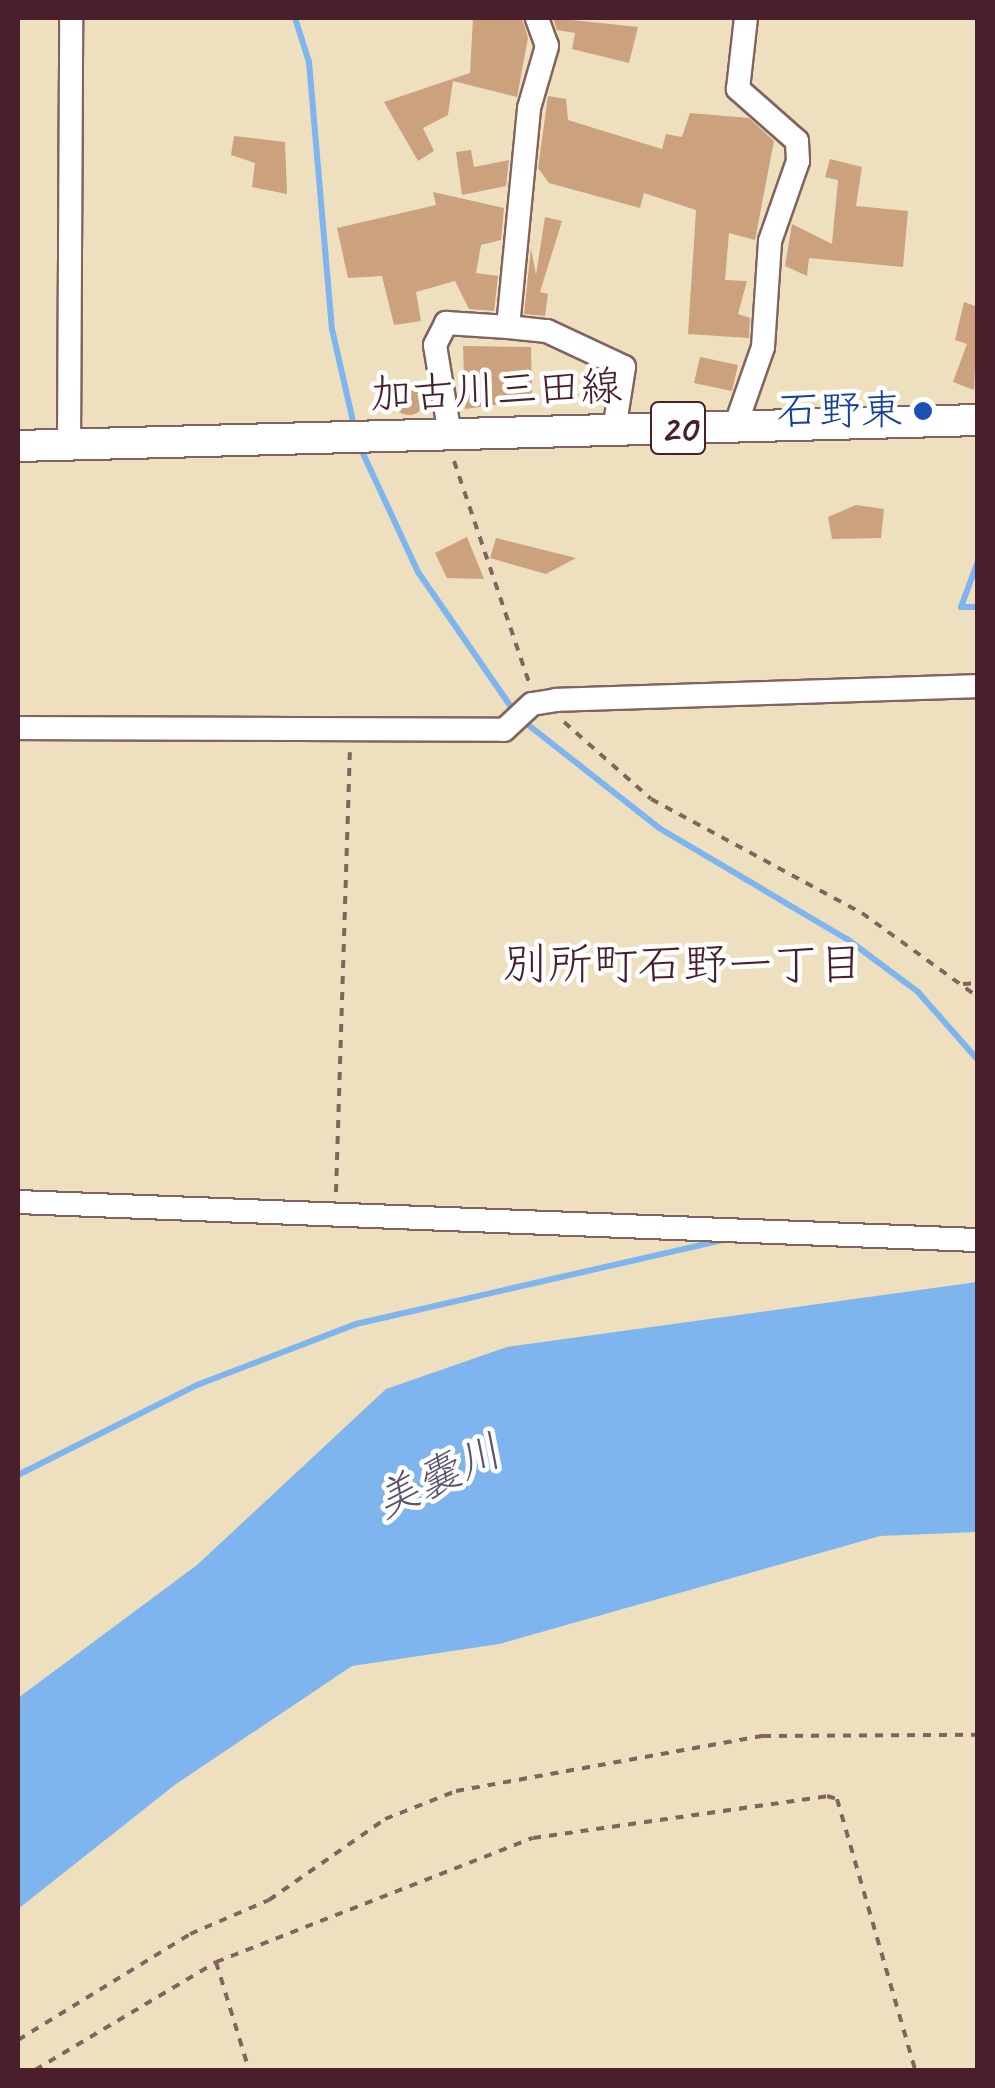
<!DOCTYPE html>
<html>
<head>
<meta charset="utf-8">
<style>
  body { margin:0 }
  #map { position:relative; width:995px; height:2088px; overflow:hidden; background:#eee0bf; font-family:Caveat,"Klee One",sans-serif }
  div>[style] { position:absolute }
  .water>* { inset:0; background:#7eb5ee }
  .stream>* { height:6px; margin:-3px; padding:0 3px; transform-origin:3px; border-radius:3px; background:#7eb5ee }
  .building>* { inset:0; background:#cba17e }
  .round { border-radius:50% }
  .path>* { height:4px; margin-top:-2px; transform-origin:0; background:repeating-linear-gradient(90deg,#83635f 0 8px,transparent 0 16px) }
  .roads { filter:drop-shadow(2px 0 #83635f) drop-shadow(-2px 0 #83635f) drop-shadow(0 2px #83635f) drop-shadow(0 -2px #83635f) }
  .minor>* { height:22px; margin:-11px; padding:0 11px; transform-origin:11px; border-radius:11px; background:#fff }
  .major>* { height:30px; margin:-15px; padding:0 15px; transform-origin:15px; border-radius:15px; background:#fff }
  .dots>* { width:28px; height:28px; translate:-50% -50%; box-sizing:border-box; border:5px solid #fff; border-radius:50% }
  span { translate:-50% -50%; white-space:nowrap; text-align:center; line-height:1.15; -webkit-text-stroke:9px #fff; paint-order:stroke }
  .shield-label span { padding:2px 8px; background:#fff; border:2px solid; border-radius:8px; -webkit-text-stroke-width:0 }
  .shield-label { font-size:40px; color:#4a1f2b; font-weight:700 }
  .street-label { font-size:42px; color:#4a1f2b }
  .transit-label { font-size:42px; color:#164399 }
  .right { translate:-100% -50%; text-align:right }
  .neighbourhood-label { font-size:45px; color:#4a1f2b }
  .water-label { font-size:45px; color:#5c546f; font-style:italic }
  .frame { position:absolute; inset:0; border:20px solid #4a1f2b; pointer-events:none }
</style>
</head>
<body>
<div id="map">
  <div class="water">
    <i style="clip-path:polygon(977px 1282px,977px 1532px,880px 1536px,499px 1644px,352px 1666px,176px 1784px,18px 1909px,18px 1698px,197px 1565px,386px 1389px,507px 1347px)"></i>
  </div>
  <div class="stream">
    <i style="left:295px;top:18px;width:46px;rotate:72.3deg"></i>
    <i style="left:309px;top:62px;width:268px;rotate:85.1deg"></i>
    <i style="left:332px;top:329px;width:104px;rotate:77.2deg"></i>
    <i style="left:360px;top:447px;width:138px;rotate:65.1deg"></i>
    <i style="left:418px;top:572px;width:169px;rotate:55.4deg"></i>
    <i style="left:978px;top:561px;width:49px;rotate:110.3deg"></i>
    <i style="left:961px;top:607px;width:17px"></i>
    <i style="left:522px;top:720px;width:174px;rotate:38.2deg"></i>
    <i style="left:659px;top:828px;width:218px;rotate:30.6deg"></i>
    <i style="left:847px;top:939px;width:89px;rotate:36.7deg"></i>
    <i style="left:918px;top:992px;width:91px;rotate:48.6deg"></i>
    <i style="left:18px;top:1475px;width:200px;rotate:-26.7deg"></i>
    <i style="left:197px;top:1385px;width:170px;rotate:-21deg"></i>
    <i style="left:356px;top:1324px;width:376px;rotate:-12.9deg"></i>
  </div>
  <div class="building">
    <i style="clip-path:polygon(473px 18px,522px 18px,528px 38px,517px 97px,453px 81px,448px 115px,423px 128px,434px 151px,418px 161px,384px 102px,470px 73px)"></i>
    <i style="clip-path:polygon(553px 18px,638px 27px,629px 63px,572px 49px,575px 33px,557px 30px)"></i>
    <i style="clip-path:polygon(548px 96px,566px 99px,568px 120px,662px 149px,666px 134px,682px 137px,690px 113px,749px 118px,774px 141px,755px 240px,729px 233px,725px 280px,747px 281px,738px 314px,750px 318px,749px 338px,688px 334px,696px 210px,644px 193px,640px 208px,549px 183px,538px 168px)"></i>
    <i style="clip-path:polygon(234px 136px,285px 142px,287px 194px,252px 187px,255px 163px,231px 155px)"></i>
    <i style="clip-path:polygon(471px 150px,474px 167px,509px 160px,506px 186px,462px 195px,456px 152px)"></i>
    <i style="clip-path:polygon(830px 159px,862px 167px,856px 206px,908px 211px,903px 267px,809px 258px,807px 276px,785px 266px,792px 224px,832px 244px,838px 180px,825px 177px)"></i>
    <i style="clip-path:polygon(433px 192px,504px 208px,501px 240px,481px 245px,476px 273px,498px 276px,494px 311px,469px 309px,455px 281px,416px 292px,421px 321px,394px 325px,382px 276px,348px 278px,337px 228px,436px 205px)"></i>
    <i style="clip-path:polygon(545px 217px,562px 221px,540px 292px,548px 294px,545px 316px,524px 314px,531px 248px,536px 275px)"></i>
    <i style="clip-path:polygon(964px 302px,978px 307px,974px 390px,953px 382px,967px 344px,955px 340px)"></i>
    <i style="clip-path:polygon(463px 346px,531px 347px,532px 400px,465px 409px)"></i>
    <i style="clip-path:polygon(700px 357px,738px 365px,732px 391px,694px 383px)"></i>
    <i class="round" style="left:392px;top:381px;width:34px;height:34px"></i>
    <i style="clip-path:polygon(856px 505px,884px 509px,881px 538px,832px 539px,828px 517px)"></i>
    <i style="clip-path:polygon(467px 537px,484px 579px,447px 578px,435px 553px)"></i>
    <i style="clip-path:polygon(496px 538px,576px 558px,546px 574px,490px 558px)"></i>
  </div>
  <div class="path">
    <i style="left:454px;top:461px;width:233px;rotate:71.3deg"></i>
    <i style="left:564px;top:722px;width:116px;rotate:41.5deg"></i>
    <i style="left:651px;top:799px;width:240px;rotate:28.4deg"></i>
    <i style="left:862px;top:913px;width:143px;rotate:35.9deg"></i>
    <i style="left:963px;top:984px;width:15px;rotate:-4deg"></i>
    <i style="left:336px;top:1192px;width:440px;rotate:-88.2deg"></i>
    <i style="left:216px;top:1962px;width:113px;rotate:73deg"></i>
    <i style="left:18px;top:2040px;width:202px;rotate:-31.6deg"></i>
    <i style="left:190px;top:1934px;width:86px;rotate:-23.3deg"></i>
    <i style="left:269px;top:1900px;width:141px;rotate:-34.9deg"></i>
    <i style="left:385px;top:1819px;width:76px;rotate:-21.5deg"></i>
    <i style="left:456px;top:1791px;width:312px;rotate:-10.2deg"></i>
    <i style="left:763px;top:1736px;width:215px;rotate:-0.3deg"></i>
    <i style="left:35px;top:2070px;width:211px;rotate:-30.8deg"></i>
    <i style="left:216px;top:1962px;width:340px;rotate:-21.4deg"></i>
    <i style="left:533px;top:1838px;width:297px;rotate:-8.1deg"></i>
    <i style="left:827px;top:1796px;width:10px;rotate:17deg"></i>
    <i style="left:837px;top:1799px;width:282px;rotate:73.9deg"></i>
  </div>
  <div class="roads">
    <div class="minor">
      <i style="left:508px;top:327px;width:39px;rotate:6deg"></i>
      <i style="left:547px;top:331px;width:85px;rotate:25.1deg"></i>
      <i style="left:624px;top:367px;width:64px;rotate:99deg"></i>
      <i style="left:735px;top:427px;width:85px;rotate:-70.7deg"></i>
      <i style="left:763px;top:347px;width:106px;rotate:-86.2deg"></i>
      <i style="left:770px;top:241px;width:85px;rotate:-70.7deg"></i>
      <i style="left:798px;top:161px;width:20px;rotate:-93deg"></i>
      <i style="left:797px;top:141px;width:79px;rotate:-138.6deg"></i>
      <i style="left:738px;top:89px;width:71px;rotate:-83.6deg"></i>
      <i style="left:450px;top:435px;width:91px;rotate:-99.5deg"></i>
      <i style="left:435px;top:345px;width:25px;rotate:-63deg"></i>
      <i style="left:446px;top:323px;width:62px;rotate:3.7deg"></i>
      <i style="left:508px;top:327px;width:220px;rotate:-84.5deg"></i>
      <i style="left:529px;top:108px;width:65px;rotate:-73.8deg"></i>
      <i style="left:547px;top:46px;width:30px;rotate:-110deg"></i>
      <i style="left:69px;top:446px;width:428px;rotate:-89.7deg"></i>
      <i style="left:18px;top:728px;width:486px;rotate:0.2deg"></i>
      <i style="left:504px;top:730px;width:38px;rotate:-43deg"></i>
      <i style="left:532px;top:704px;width:24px;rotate:-9deg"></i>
      <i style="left:556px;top:700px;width:422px;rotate:-1.9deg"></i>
      <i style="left:18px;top:1202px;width:961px;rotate:2.27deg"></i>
    </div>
    <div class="major">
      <i style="left:18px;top:446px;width:960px;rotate:-1.55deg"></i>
    </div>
  </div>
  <div class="dots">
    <i style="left:923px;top:411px;background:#1a4fb4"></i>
  </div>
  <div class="shield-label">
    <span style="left:678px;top:428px">20</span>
  </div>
  <div class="street-label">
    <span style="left:496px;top:391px;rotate:-2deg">加古川三田線</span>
  </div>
  <div class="transit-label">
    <span class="right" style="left:903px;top:411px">石野東</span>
  </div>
  <div class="neighbourhood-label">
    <span style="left:683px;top:965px">別所町石野一丁目</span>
  </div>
  <div class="water-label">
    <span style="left:438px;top:1477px;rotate:-25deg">美嚢川</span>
  </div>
  <div class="frame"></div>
</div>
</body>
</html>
